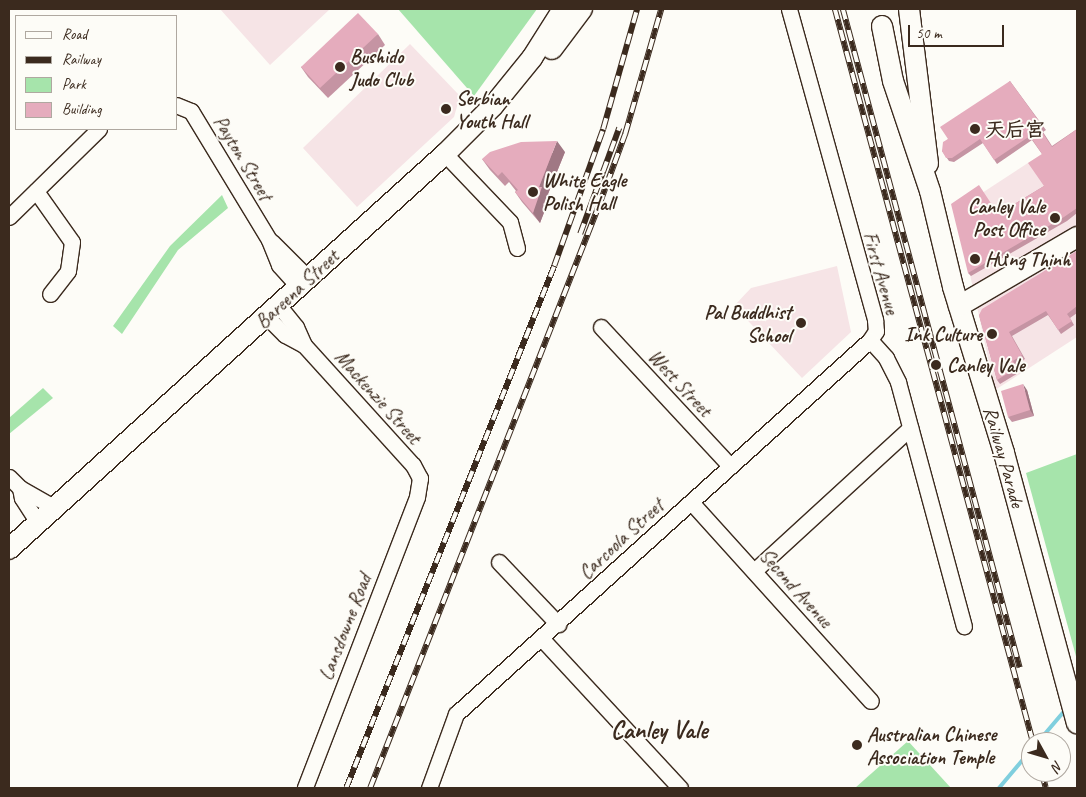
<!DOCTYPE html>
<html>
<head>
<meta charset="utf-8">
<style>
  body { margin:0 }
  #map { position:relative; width:1086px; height:797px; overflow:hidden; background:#fdfcf7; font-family:Caveat,"LXGW WenKai TC",sans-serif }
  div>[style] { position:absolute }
  .built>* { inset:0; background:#f6e4e6 }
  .green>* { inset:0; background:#a6e4ab }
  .stream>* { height:4px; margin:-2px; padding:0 2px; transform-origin:2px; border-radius:2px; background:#80cfde }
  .roads { filter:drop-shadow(1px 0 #3b2a1e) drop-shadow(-1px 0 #3b2a1e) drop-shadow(0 1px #3b2a1e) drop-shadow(0 -1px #3b2a1e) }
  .street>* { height:15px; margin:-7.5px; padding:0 7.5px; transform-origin:7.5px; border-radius:7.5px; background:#fdfcf7 }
  .secondary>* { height:20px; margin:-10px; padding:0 10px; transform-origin:10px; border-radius:10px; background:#fdfcf7 }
  .rail>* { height:5.5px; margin-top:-2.75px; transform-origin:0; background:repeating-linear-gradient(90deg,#fdfcf7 0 11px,#3b2a1e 0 22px); box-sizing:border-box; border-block:1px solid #3b2a1e }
  .wall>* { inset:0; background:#c594a3 }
  .shaded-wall>* { inset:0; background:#a07884 }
  .building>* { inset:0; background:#e5acbd }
  .dots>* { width:14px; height:14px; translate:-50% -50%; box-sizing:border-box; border:2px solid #fdfcf7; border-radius:50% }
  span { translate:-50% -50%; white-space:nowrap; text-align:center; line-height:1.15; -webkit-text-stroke:4px #fdfcf7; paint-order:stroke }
  .poi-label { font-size:20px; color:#3b2a1e; font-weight:700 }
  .left { translate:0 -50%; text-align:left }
  .right { translate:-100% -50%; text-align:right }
  .street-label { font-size:20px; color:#3b2a1e }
  .district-label { font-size:25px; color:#3b2a1e; font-weight:700 }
  .frame { position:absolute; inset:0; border:10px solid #3b2a1e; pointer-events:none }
  .legend { position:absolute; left:15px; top:15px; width:162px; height:115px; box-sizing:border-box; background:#fdfcf7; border:1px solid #afa8a0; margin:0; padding:6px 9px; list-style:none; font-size:15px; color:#3b2a1e }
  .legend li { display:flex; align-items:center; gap:10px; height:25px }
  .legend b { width:25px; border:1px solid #afa8a0 }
  .north { position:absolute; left:1021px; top:732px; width:50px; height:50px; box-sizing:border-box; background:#fdfcf7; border:1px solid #afa8a0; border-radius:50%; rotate:129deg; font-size:14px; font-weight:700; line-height:20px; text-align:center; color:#3b2a1e }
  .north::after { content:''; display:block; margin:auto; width:18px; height:22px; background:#3b2a1e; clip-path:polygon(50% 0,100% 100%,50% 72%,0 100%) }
  .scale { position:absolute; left:908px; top:25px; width:96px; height:22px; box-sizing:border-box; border:2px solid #3b2a1e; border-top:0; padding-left:6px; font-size:15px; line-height:18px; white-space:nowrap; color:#3b2a1e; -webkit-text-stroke:4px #fdfcf7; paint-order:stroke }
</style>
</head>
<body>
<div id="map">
  <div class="built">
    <i style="clip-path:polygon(220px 9px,330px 9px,270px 65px)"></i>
    <i style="clip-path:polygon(410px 44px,460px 96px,454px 117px,357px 207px,303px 148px)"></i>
    <i style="clip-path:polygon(1077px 131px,1077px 337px,995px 390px,956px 210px)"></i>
    <i style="clip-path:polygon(837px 266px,851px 332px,802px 378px,734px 306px,751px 288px)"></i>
  </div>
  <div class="green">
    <i style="clip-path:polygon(398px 9px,537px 9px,474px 96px)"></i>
    <i style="clip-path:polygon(222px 195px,228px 208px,178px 250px,122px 334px,113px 326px,170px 246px)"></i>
    <i style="clip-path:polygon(43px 388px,53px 398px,9px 434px,9px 418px)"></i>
    <i style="clip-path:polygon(1077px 454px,1077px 660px,1026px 473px)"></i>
    <i style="clip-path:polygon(908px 741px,951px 788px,855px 788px)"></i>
  </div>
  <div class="stream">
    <i style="left:1038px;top:742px;width:43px;rotate:-49.7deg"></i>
    <i style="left:999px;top:788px;width:50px;rotate:-49.9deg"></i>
  </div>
  <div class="roads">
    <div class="street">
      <i style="left:789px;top:9px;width:323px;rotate:74.5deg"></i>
      <i style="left:875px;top:320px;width:11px;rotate:85deg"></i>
      <i style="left:876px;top:331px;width:11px;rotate:124deg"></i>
      <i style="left:870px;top:340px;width:24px;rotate:48deg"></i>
      <i style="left:886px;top:358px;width:27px;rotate:63deg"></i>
      <i style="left:898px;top:382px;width:253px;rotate:74.9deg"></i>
      <i style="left:176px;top:105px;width:16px;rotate:22deg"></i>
      <i style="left:191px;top:111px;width:151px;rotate:58.8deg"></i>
      <i style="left:269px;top:240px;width:27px;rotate:68deg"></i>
      <i style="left:279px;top:265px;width:30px;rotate:48deg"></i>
      <i style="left:445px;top:154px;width:94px;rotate:46.3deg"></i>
      <i style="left:510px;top:222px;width:27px;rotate:75deg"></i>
      <i style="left:36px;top:191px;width:62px;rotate:54.8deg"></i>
      <i style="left:72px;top:242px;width:29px;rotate:98deg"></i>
      <i style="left:68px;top:271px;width:29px;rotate:128deg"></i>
      <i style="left:9px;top:217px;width:126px;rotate:-44.4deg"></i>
      <i style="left:272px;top:242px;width:51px;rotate:45deg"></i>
      <i style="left:279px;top:306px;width:27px;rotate:51deg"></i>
      <i style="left:296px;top:327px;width:20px;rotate:66deg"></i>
      <i style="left:304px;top:345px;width:162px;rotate:47.8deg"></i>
      <i style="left:413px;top:465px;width:15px;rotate:62deg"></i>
      <i style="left:420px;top:478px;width:19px;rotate:99deg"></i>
      <i style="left:417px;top:497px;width:312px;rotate:111.1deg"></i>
      <i style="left:267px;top:317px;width:25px;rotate:45deg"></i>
      <i style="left:285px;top:335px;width:21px;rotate:28deg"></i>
      <i style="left:601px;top:327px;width:190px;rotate:47.1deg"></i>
      <i style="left:9px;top:477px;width:16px;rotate:45deg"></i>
      <i style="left:20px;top:488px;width:40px;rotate:29.7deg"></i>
      <i style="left:20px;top:488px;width:10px;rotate:79deg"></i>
      <i style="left:22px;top:498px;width:30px;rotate:57deg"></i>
      <i style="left:691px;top:502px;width:268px;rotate:47.9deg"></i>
      <i style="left:499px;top:562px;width:86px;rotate:46.4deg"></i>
      <i style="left:754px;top:571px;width:212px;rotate:-42.5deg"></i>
      <i style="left:542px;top:639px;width:203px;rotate:47.2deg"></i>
      <i style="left:429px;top:788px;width:79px;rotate:-70deg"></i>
      <i style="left:456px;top:714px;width:558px;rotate:-42.09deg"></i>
    </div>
    <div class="secondary">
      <i style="left:909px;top:9px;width:156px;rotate:83deg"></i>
      <i style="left:882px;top:26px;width:56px;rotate:78.7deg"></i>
      <i style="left:893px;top:81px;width:116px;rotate:71.4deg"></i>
      <i style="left:930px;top:191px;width:99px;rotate:76.5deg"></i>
      <i style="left:953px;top:287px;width:174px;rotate:72.9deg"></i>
      <i style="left:1004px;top:453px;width:280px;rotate:74.9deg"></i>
      <i style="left:552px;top:49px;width:50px;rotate:-53.1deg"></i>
      <i style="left:959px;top:306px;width:137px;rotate:-30.3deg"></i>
      <i style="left:9px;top:549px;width:588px;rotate:-42.18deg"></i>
      <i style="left:445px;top:154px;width:68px;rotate:-45deg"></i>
      <i style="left:493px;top:106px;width:62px;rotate:-50.9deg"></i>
      <i style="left:532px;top:58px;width:58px;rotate:-57.7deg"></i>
    </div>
  </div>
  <div class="rail">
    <i style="left:835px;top:9px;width:759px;rotate:74.88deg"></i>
    <i style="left:843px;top:9px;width:682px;rotate:74.97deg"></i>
    <i style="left:580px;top:234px;width:113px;rotate:-69.8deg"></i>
    <i style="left:1042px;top:772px;width:16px;rotate:76deg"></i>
    <i style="left:346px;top:788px;width:562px;rotate:-68.27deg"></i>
    <i style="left:554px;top:266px;width:145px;rotate:-70.3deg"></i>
    <i style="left:603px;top:129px;width:125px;rotate:-74.2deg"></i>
    <i style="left:370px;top:788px;width:626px;rotate:-68.56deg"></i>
    <i style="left:599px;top:205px;width:76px;rotate:-69.9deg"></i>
    <i style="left:625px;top:134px;width:130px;rotate:-73.9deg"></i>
  </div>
  <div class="wall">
    <i style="clip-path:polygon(378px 34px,385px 45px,328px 98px,308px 77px,301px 67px)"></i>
    <i style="clip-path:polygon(1010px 81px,1046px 130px,1043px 132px,1052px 146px,1077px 129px,1077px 213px,1067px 221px,971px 276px,968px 273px,998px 214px,1044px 186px,1042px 154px,1032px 140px,997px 164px,983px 143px,954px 162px,949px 161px,942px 151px,948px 139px)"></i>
    <i style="clip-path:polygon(565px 152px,548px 194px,550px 197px,540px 223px,522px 202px,515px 192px,516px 191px,509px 182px,505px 186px,490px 170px,482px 159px)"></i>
    <i style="clip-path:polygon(1077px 251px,1077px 313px,1070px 318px,1074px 325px,1061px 334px,1048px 315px,1012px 336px,1025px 359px,1016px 365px,1020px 372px,1000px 384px,997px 380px,979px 315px)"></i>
    <i style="clip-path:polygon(1027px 390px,1034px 416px,1012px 422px,1008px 417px)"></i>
  </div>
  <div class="shaded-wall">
    <i style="clip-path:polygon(557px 141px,565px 152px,548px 194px,550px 197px,540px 223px,533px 213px,539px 187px)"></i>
    <i style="clip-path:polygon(1023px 384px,1027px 390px,1034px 416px,1030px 410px)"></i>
  </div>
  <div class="building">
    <i style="clip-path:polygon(358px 13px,378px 34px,320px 88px,301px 67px)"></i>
    <i style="clip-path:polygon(1010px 81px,1043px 127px,1040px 129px,1052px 147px,1077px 129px,1077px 208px,1064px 217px,968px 273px,951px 204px,979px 185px,998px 214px,1044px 186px,1028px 163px,1042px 154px,1030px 136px,994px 160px,980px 139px,952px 158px,946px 158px,942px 151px,943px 142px,948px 139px,940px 127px)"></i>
    <i style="clip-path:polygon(557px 141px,539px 187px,542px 187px,533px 213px,515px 192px,518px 190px,502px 172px,498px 176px,482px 159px,490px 152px,521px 142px)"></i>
    <i style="clip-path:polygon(1077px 251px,1077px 306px,1067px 314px,1072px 321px,1058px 330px,1046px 311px,1009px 332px,1022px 355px,1013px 361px,1017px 368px,997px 380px,979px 315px,982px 309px)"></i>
    <i style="clip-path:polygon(1023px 384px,1030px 410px,1008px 417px,1001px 391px)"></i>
  </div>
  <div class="dots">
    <i style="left:340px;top:67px;background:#3b2a1e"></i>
    <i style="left:446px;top:109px;background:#3b2a1e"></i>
    <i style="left:975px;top:129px;background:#3b2a1e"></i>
    <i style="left:533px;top:192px;background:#3b2a1e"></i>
    <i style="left:1055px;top:218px;background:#3b2a1e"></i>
    <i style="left:975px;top:259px;background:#3b2a1e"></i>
    <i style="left:801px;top:323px;background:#3b2a1e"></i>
    <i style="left:992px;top:334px;background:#3b2a1e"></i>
    <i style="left:936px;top:365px;background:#3b2a1e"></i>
    <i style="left:857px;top:745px;background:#3b2a1e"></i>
  </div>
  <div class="poi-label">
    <span class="left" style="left:350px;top:68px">Bushido<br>Judo Club</span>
    <span class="left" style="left:456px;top:110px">Serbian<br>Youth Hall</span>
    <span class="left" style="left:985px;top:129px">天后宫</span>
    <span class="left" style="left:543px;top:192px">White Eagle<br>Polish Hall</span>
    <span class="right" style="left:1045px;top:218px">Canley Vale<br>Post Office</span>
    <span class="left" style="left:985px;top:259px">Hưng Thịnh</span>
    <span class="right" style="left:791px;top:324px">Pal Buddhist<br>School</span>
    <span class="right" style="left:982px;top:334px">Ink Culture</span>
    <span class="left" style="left:947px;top:365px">Canley Vale</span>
    <span class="left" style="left:867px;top:746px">Australian Chinese<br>Association Temple</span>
  </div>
  <div class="street-label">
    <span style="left:243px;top:158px;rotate:59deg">Payton Street</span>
    <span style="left:881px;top:273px;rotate:74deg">First Avenue</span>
    <span style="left:297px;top:289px;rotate:-43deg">Bareena Street</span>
    <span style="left:680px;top:383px;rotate:47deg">West Street</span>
    <span style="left:378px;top:397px;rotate:48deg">Mackenzie Street</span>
    <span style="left:1004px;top:457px;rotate:74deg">Railway Parade</span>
    <span style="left:621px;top:539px;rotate:-43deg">Carcoola Street</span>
    <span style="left:796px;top:588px;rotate:48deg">Second Avenue</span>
    <span style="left:345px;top:627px;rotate:-69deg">Lansdowne Road</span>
  </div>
  <div class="district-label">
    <span style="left:659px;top:730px">Canley Vale</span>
  </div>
  <div class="frame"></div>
  <ul class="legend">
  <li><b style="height:6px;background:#fdfcf7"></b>Road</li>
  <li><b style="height:6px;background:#3b2a1e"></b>Railway</li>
  <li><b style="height:14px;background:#a6e4ab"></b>Park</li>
  <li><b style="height:14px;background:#e5acbd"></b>Building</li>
  </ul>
  <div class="north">N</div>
  <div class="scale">50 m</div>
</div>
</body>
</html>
